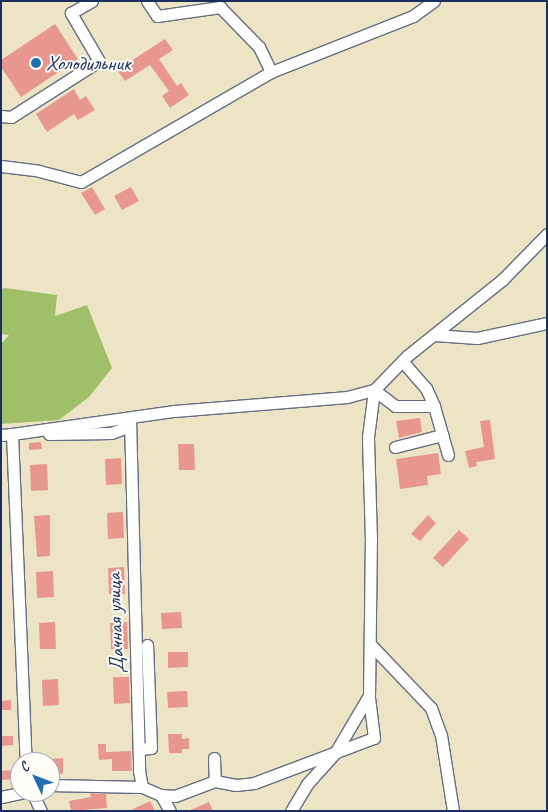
<!DOCTYPE html>
<html>
<head>
<meta charset="utf-8">
<style>
  body { margin:0 }
  #map { position:relative; width:548px; height:812px; overflow:hidden; background:#ede4c5; font-family:Caveat,sans-serif }
  div>[style] { position:absolute }
  .green>* { inset:0; background:#9fbf68 }
  .building>* { inset:0; background:#e8978f }
  .roads { filter:drop-shadow(1px 0 #646e82) drop-shadow(-1px 0 #646e82) drop-shadow(0 1px #646e82) drop-shadow(0 -1px #646e82) }
  .minor>* { height:11px; margin:-5.5px; padding:0 5.5px; transform-origin:5.5px; border-radius:5.5px; background:#fff }
  .dots>* { width:14px; height:14px; translate:-50% -50%; box-sizing:border-box; border:2px solid #fdfcf7; border-radius:50% }
  span { translate:-50% -50%; white-space:nowrap; text-align:center; line-height:1.15; -webkit-text-stroke:4px #fdfcf7; paint-order:stroke }
  .poi-label { font-size:21px; color:#1b2f5e }
  .left { translate:0 -50%; text-align:left }
  .street-label { font-size:21px; color:#1b2f5e }
  .frame { position:absolute; inset:0; border:2px solid #1b2f5e; pointer-events:none }
  .north { position:absolute; left:10px; top:752px; width:50px; height:50px; box-sizing:border-box; background:#fdfcf7; border:1px solid #a3aaba; border-radius:50%; rotate:313deg; font-size:14px; font-weight:700; line-height:20px; text-align:center; color:#1b2f5e }
  .north::after { content:''; display:block; margin:auto; width:18px; height:22px; background:#1f6fb2; clip-path:polygon(50% 0,100% 100%,50% 72%,0 100%) }
</style>
</head>
<body>
<div id="map">
  <div class="green">
    <i style="clip-path:polygon(5px 288px,57px 295px,55px 316px,87px 305px,112px 368px,89px 397px,59px 420px,1px 424px,1px 344px,9px 335px,1px 334px,1px 289px)"></i>
  </div>
  <div class="building">
    <i style="clip-path:polygon(55px 24px,78px 59px,21px 97px,1px 67px,1px 60px)"></i>
    <i style="clip-path:polygon(165px 39px,173px 50px,159px 59px,177px 86px,181px 83px,189px 95px,170px 108px,162px 96px,169px 91px,150px 65px,125px 81px,117px 70px)"></i>
    <i style="clip-path:polygon(74px 89px,80px 100px,86px 96px,95px 110px,78px 120px,74px 114px,47px 132px,36px 114px)"></i>
    <i style="clip-path:polygon(92px 187px,105px 209px,95px 215px,81px 193px)"></i>
    <i style="clip-path:polygon(131px 187px,139px 201px,122px 210px,114px 196px)"></i>
    <i style="clip-path:polygon(420px 418px,422px 432px,399px 438px,396px 421px)"></i>
    <i style="clip-path:polygon(490px 420px,495px 459px,476px 462px,477px 466px,469px 468px,465px 451px,484px 447px,480px 421px)"></i>
    <i style="clip-path:polygon(41px 442px,42px 449px,29px 450px,29px 443px)"></i>
    <i style="clip-path:polygon(178px 444px,194px 444px,195px 470px,179px 470px)"></i>
    <i style="clip-path:polygon(438px 453px,441px 474px,427px 476px,428px 485px,400px 489px,396px 459px)"></i>
    <i style="clip-path:polygon(121px 458px,122px 484px,106px 485px,105px 459px)"></i>
    <i style="clip-path:polygon(47px 464px,48px 490px,31px 491px,30px 465px)"></i>
    <i style="clip-path:polygon(123px 512px,124px 538px,108px 539px,107px 513px)"></i>
    <i style="clip-path:polygon(50px 515px,50px 556px,37px 557px,34px 516px)"></i>
    <i style="clip-path:polygon(428px 515px,436px 523px,420px 541px,411px 534px)"></i>
    <i style="clip-path:polygon(459px 530px,469px 539px,443px 567px,433px 558px)"></i>
    <i style="clip-path:polygon(124px 567px,125px 594px,109px 594px,108px 568px)"></i>
    <i style="clip-path:polygon(53px 571px,54px 597px,37px 598px,36px 572px)"></i>
    <i style="clip-path:polygon(181px 612px,182px 628px,162px 629px,161px 613px)"></i>
    <i style="clip-path:polygon(55px 622px,56px 649px,40px 649px,39px 623px)"></i>
    <i style="clip-path:polygon(127px 622px,128px 649px,111px 649px,110px 623px)"></i>
    <i style="clip-path:polygon(168px 652px,188px 652px,188px 667px,168px 668px)"></i>
    <i style="clip-path:polygon(113px 677px,129px 677px,130px 703px,114px 704px)"></i>
    <i style="clip-path:polygon(58px 679px,59px 705px,43px 706px,42px 680px)"></i>
    <i style="clip-path:polygon(187px 691px,188px 707px,168px 708px,167px 692px)"></i>
    <i style="clip-path:polygon(11px 700px,11px 710px,1px 710px,1px 701px)"></i>
    <i style="clip-path:polygon(168px 734px,182px 734px,182px 739px,189px 738px,189px 749px,182px 749px,182px 753px,169px 753px)"></i>
    <i style="clip-path:polygon(1px 736px,13px 736px,13px 745px,1px 746px)"></i>
    <i style="clip-path:polygon(98px 744px,106px 744px,106px 752px,131px 751px,132px 771px,112px 771px,112px 759px,99px 760px)"></i>
    <i style="clip-path:polygon(63px 758px,63px 774px,50px 774px,50px 759px)"></i>
    <i style="clip-path:polygon(14px 770px,15px 779px,1px 780px,1px 771px)"></i>
    <i style="clip-path:polygon(90px 793px,106px 794px,107px 808px,71px 811px,69px 801px,91px 797px)"></i>
    <i style="clip-path:polygon(150px 801px,155px 811px,129px 811px)"></i>
    <i style="clip-path:polygon(209px 802px,213px 811px,188px 811px)"></i>
  </div>
  <div class="roads">
    <div class="minor">
      <i style="left:147px;top:1px;width:18px;rotate:56deg"></i>
      <i style="left:157px;top:16px;width:64px;rotate:-8.1deg"></i>
      <i style="left:220px;top:7px;width:56px;rotate:45.7deg"></i>
      <i style="left:259px;top:47px;width:28px;rotate:64deg"></i>
      <i style="left:1px;top:116px;width:10px;rotate:6deg"></i>
      <i style="left:11px;top:117px;width:104px;rotate:-32.5deg"></i>
      <i style="left:99px;top:61px;width:56px;rotate:-120.3deg"></i>
      <i style="left:71px;top:13px;width:24px;rotate:-30deg"></i>
      <i style="left:1px;top:166px;width:38px;rotate:7deg"></i>
      <i style="left:39px;top:171px;width:43px;rotate:14.7deg"></i>
      <i style="left:81px;top:182px;width:220px;rotate:-30.1deg"></i>
      <i style="left:271px;top:72px;width:153px;rotate:-21.5deg"></i>
      <i style="left:413px;top:16px;width:26px;rotate:-36deg"></i>
      <i style="left:434px;top:335px;width:43px;rotate:4deg"></i>
      <i style="left:477px;top:338px;width:72px;rotate:-12.1deg"></i>
      <i style="left:403px;top:362px;width:35px;rotate:49deg"></i>
      <i style="left:426px;top:388px;width:20px;rotate:66deg"></i>
      <i style="left:374px;top:390px;width:26px;rotate:37deg"></i>
      <i style="left:395px;top:406px;width:39px"></i>
      <i style="left:434px;top:406px;width:51px;rotate:74.1deg"></i>
      <i style="left:130px;top:419px;width:352px;rotate:88.5deg"></i>
      <i style="left:139px;top:771px;width:16px;rotate:79deg"></i>
      <i style="left:142px;top:787px;width:21px;rotate:23deg"></i>
      <i style="left:161px;top:795px;width:18px;rotate:61deg"></i>
      <i style="left:12px;top:434px;width:164px;rotate:-8.1deg"></i>
      <i style="left:174px;top:411px;width:174px;rotate:-4.6deg"></i>
      <i style="left:347px;top:397px;width:28px;rotate:-15deg"></i>
      <i style="left:374px;top:390px;width:47px;rotate:-45.9deg"></i>
      <i style="left:407px;top:356px;width:123px;rotate:-38.7deg"></i>
      <i style="left:503px;top:279px;width:63px;rotate:-45.6deg"></i>
      <i style="left:49px;top:434px;width:62px;rotate:-0.9deg"></i>
      <i style="left:111px;top:433px;width:20px;rotate:-20deg"></i>
      <i style="left:1px;top:435px;width:11px;rotate:-5deg"></i>
      <i style="left:12px;top:434px;width:328px;rotate:87.6deg"></i>
      <i style="left:395px;top:447px;width:49px;rotate:-14.3deg"></i>
      <i style="left:371px;top:645px;width:87px;rotate:46.4deg"></i>
      <i style="left:431px;top:708px;width:29px;rotate:70deg"></i>
      <i style="left:441px;top:735px;width:77px;rotate:81deg"></i>
      <i style="left:139px;top:749px;width:12px;rotate:-5deg"></i>
      <i style="left:151px;top:748px;width:103px;rotate:-92.2deg"></i>
      <i style="left:214px;top:758px;width:23px;rotate:88deg"></i>
      <i style="left:50px;top:785px;width:92px;rotate:1.2deg"></i>
      <i style="left:32px;top:792px;width:21px;rotate:65deg"></i>
      <i style="left:161px;top:795px;width:14px;rotate:4deg"></i>
      <i style="left:175px;top:796px;width:43px;rotate:-20.6deg"></i>
      <i style="left:215px;top:781px;width:21px;rotate:11deg"></i>
      <i style="left:236px;top:785px;width:18px;rotate:-6deg"></i>
      <i style="left:254px;top:783px;width:128px;rotate:-20.6deg"></i>
      <i style="left:374px;top:738px;width:41px;rotate:-97deg"></i>
      <i style="left:369px;top:697px;width:157px;rotate:-89.3deg"></i>
      <i style="left:371px;top:540px;width:103px;rotate:-91.7deg"></i>
      <i style="left:368px;top:437px;width:47px;rotate:-82.7deg"></i>
      <i style="left:1px;top:797px;width:25px;rotate:-12deg"></i>
      <i style="left:291px;top:811px;width:31px;rotate:-59deg"></i>
      <i style="left:307px;top:784px;width:42px;rotate:-47.9deg"></i>
      <i style="left:335px;top:753px;width:65px;rotate:-59.5deg"></i>
    </div>
  </div>
  <div class="dots">
    <i style="left:36px;top:63px;background:#1f6fb2"></i>
  </div>
  <div class="poi-label">
    <span class="left" style="left:46px;top:63px">Холодильник</span>
  </div>
  <div class="street-label">
    <span style="left:115px;top:623px;rotate:-92deg">Дачная улица</span>
  </div>
  <div class="frame"></div>
  <div class="north">С</div>
</div>
</body>
</html>
